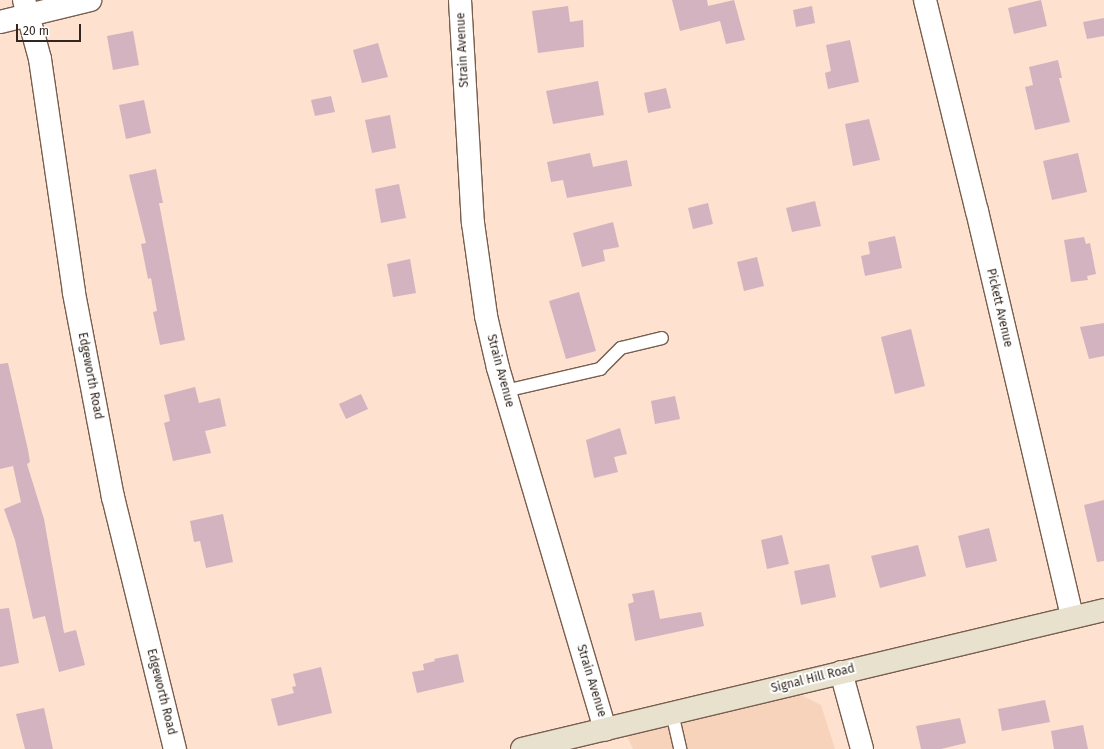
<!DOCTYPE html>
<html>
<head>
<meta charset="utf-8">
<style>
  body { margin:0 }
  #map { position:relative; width:1104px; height:749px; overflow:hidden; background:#fee1cf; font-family:"Fira Sans",sans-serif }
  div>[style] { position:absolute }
  .built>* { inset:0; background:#f7d3bc }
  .building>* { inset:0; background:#d3b3bf }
  .roads { filter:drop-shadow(1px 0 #775e4e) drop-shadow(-1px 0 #775e4e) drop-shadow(0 1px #775e4e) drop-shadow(0 -1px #775e4e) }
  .lane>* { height:12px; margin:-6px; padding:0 6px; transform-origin:6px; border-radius:6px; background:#fff }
  .street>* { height:22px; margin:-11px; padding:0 11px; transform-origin:11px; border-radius:11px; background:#fff }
  .secondary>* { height:22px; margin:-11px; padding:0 11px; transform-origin:11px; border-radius:11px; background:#e7e1cd }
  span { translate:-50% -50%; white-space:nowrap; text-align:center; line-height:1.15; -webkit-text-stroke:4px #fff; paint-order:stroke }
  .street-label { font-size:12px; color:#322720 }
  .scale { position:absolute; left:16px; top:24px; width:65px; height:18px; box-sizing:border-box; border:2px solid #322720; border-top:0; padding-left:5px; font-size:12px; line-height:14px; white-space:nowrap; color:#322720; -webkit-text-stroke:3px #fff; paint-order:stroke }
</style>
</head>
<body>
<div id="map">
  <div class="built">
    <i style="clip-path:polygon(799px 694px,821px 705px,835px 749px,633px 749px,625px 732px)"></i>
  </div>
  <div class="building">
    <i style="clip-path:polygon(672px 0,707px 0,708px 6px,734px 0,745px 40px,726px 44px,720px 21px,680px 31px)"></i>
    <i style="clip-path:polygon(1041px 0,1047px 26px,1014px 34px,1008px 8px)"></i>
    <i style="clip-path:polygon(568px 6px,570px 22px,583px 20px,584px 47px,538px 53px,532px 11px)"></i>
    <i style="clip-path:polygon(812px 6px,815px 23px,796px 27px,793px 10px)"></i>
    <i style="clip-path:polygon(1104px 18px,1104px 36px,1087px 39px,1083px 22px)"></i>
    <i style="clip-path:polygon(133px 31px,139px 65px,113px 70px,107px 36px)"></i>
    <i style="clip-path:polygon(850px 40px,859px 82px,828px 89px,825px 73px,831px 71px,826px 45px)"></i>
    <i style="clip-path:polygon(378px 43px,388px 77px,362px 83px,353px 50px)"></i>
    <i style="clip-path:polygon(1058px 60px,1062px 78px,1059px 78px,1070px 122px,1035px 130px,1025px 87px,1033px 85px,1029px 67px)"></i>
    <i style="clip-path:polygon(598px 81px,604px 115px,553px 124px,546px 91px)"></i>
    <i style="clip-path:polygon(666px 88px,671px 108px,648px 113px,644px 93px)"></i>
    <i style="clip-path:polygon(331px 96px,335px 112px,315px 116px,311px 100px)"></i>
    <i style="clip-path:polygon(144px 100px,151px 133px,126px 139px,119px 105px)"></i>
    <i style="clip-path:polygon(390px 115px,396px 148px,372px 153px,365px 120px)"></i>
    <i style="clip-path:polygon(869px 119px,880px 160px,853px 166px,845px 124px)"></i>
    <i style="clip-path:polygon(590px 153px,593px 167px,627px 160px,632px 186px,567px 198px,563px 180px,551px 182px,547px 162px)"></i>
    <i style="clip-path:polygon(1078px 153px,1087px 192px,1052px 200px,1043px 161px)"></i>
    <i style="clip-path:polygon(156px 169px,163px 203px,159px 203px,185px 340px,160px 345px,153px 312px,157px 311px,151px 278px,148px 279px,141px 244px,146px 243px,129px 175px)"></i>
    <i style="clip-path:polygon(399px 184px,406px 218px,381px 223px,375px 189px)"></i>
    <i style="clip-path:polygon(815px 201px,821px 226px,792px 232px,786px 208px)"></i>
    <i style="clip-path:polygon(708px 203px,713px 224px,693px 229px,688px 208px)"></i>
    <i style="clip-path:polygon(613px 222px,619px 247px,603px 250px,605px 261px,582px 267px,573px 233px)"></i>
    <i style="clip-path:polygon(895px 236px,902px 268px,865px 276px,861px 256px,870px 254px,868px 242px)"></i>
    <i style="clip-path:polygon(1084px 237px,1086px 244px,1090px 243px,1096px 274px,1087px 276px,1088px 280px,1071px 282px,1064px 240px)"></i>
    <i style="clip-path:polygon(757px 257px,764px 286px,744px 291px,737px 262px)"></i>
    <i style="clip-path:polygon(410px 259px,416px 293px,393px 297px,387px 264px)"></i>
    <i style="clip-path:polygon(579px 292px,596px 351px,566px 359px,549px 301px)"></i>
    <i style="clip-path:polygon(1104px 323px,1104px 356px,1089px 359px,1080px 327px)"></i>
    <i style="clip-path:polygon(911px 329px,925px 386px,895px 394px,881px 337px)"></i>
    <i style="clip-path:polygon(8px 363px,28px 450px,30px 462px,27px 464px,44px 519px,64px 633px,76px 630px,85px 665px,59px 672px,45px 616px,33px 619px,15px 540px,4px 509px,21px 502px,13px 466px,0 469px,0 364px)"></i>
    <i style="clip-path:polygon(195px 387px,199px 403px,220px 398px,226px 426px,205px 431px,211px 453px,173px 461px,164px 423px,170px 421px,164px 395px)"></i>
    <i style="clip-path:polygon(361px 394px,368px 409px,346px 419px,339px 404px)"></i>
    <i style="clip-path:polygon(675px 396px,680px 419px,655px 424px,651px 401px)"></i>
    <i style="clip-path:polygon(620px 428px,627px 454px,614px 457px,618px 472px,594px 478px,586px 440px)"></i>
    <i style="clip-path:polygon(1104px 500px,1104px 561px,1097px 562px,1084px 505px)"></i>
    <i style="clip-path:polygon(223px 514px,233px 562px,206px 568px,200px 541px,194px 542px,190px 521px)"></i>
    <i style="clip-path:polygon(989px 528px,997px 561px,966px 568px,958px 536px)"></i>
    <i style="clip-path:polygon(782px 535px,789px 564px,767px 569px,761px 540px)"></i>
    <i style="clip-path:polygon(918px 545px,926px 576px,880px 588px,871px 556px)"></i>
    <i style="clip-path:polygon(829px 564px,836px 597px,801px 605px,794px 571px)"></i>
    <i style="clip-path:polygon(654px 590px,660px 619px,701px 612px,704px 626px,635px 641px,628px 604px,634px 602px,632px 594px)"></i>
    <i style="clip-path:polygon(9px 608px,19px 663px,0 667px,0 609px)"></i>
    <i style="clip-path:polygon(458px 654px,464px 682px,417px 693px,412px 672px,424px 670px,423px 664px,435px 661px,434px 659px)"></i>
    <i style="clip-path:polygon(321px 667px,332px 713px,278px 726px,271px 699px,294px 693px,292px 687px,296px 686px,293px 674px)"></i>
    <i style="clip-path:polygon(1045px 700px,1050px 722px,1002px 731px,998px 709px)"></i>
    <i style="clip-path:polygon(44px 708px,53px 749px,25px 749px,16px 714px)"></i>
    <i style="clip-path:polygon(960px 718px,966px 743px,941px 749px,921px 749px,916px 726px)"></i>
    <i style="clip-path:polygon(1083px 725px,1088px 749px,1054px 749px,1051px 731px)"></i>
  </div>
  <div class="roads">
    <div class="lane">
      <i style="left:505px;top:391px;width:98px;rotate:-13deg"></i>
      <i style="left:600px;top:369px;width:30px;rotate:-45deg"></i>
      <i style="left:621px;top:348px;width:42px;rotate:-13.7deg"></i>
      <i style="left:672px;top:713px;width:37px;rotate:77deg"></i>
    </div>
    <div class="street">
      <i style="left:24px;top:0;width:61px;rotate:74.8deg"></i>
      <i style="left:40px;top:59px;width:236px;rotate:81.7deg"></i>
      <i style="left:74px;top:293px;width:208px;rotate:79.2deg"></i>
      <i style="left:113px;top:497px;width:260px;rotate:76.2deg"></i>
      <i style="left:460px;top:0;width:223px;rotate:86.7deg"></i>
      <i style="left:473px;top:223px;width:94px;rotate:82deg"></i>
      <i style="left:486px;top:316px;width:53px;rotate:77deg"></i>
      <i style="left:498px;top:368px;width:377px;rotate:73.5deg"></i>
      <i style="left:925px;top:0;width:217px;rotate:76.2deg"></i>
      <i style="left:977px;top:211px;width:417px;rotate:76.8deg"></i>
      <i style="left:0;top:22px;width:93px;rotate:-13.7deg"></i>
      <i style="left:841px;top:672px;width:80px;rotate:74.7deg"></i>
    </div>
    <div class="secondary">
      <i style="left:522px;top:749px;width:598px;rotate:-13.43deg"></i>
    </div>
  </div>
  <div class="street-label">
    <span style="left:463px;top:50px;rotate:-93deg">Strain Avenue</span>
    <span style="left:999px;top:308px;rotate:77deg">Pickett Avenue</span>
    <span style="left:500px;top:371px;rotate:75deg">Strain Avenue</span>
    <span style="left:90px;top:376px;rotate:79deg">Edgeworth Road</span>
    <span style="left:813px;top:679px;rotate:-14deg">Signal Hill Road</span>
    <span style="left:591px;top:681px;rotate:73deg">Strain Avenue</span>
    <span style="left:161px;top:692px;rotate:76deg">Edgeworth Road</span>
  </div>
  <div class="scale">20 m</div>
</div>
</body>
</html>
